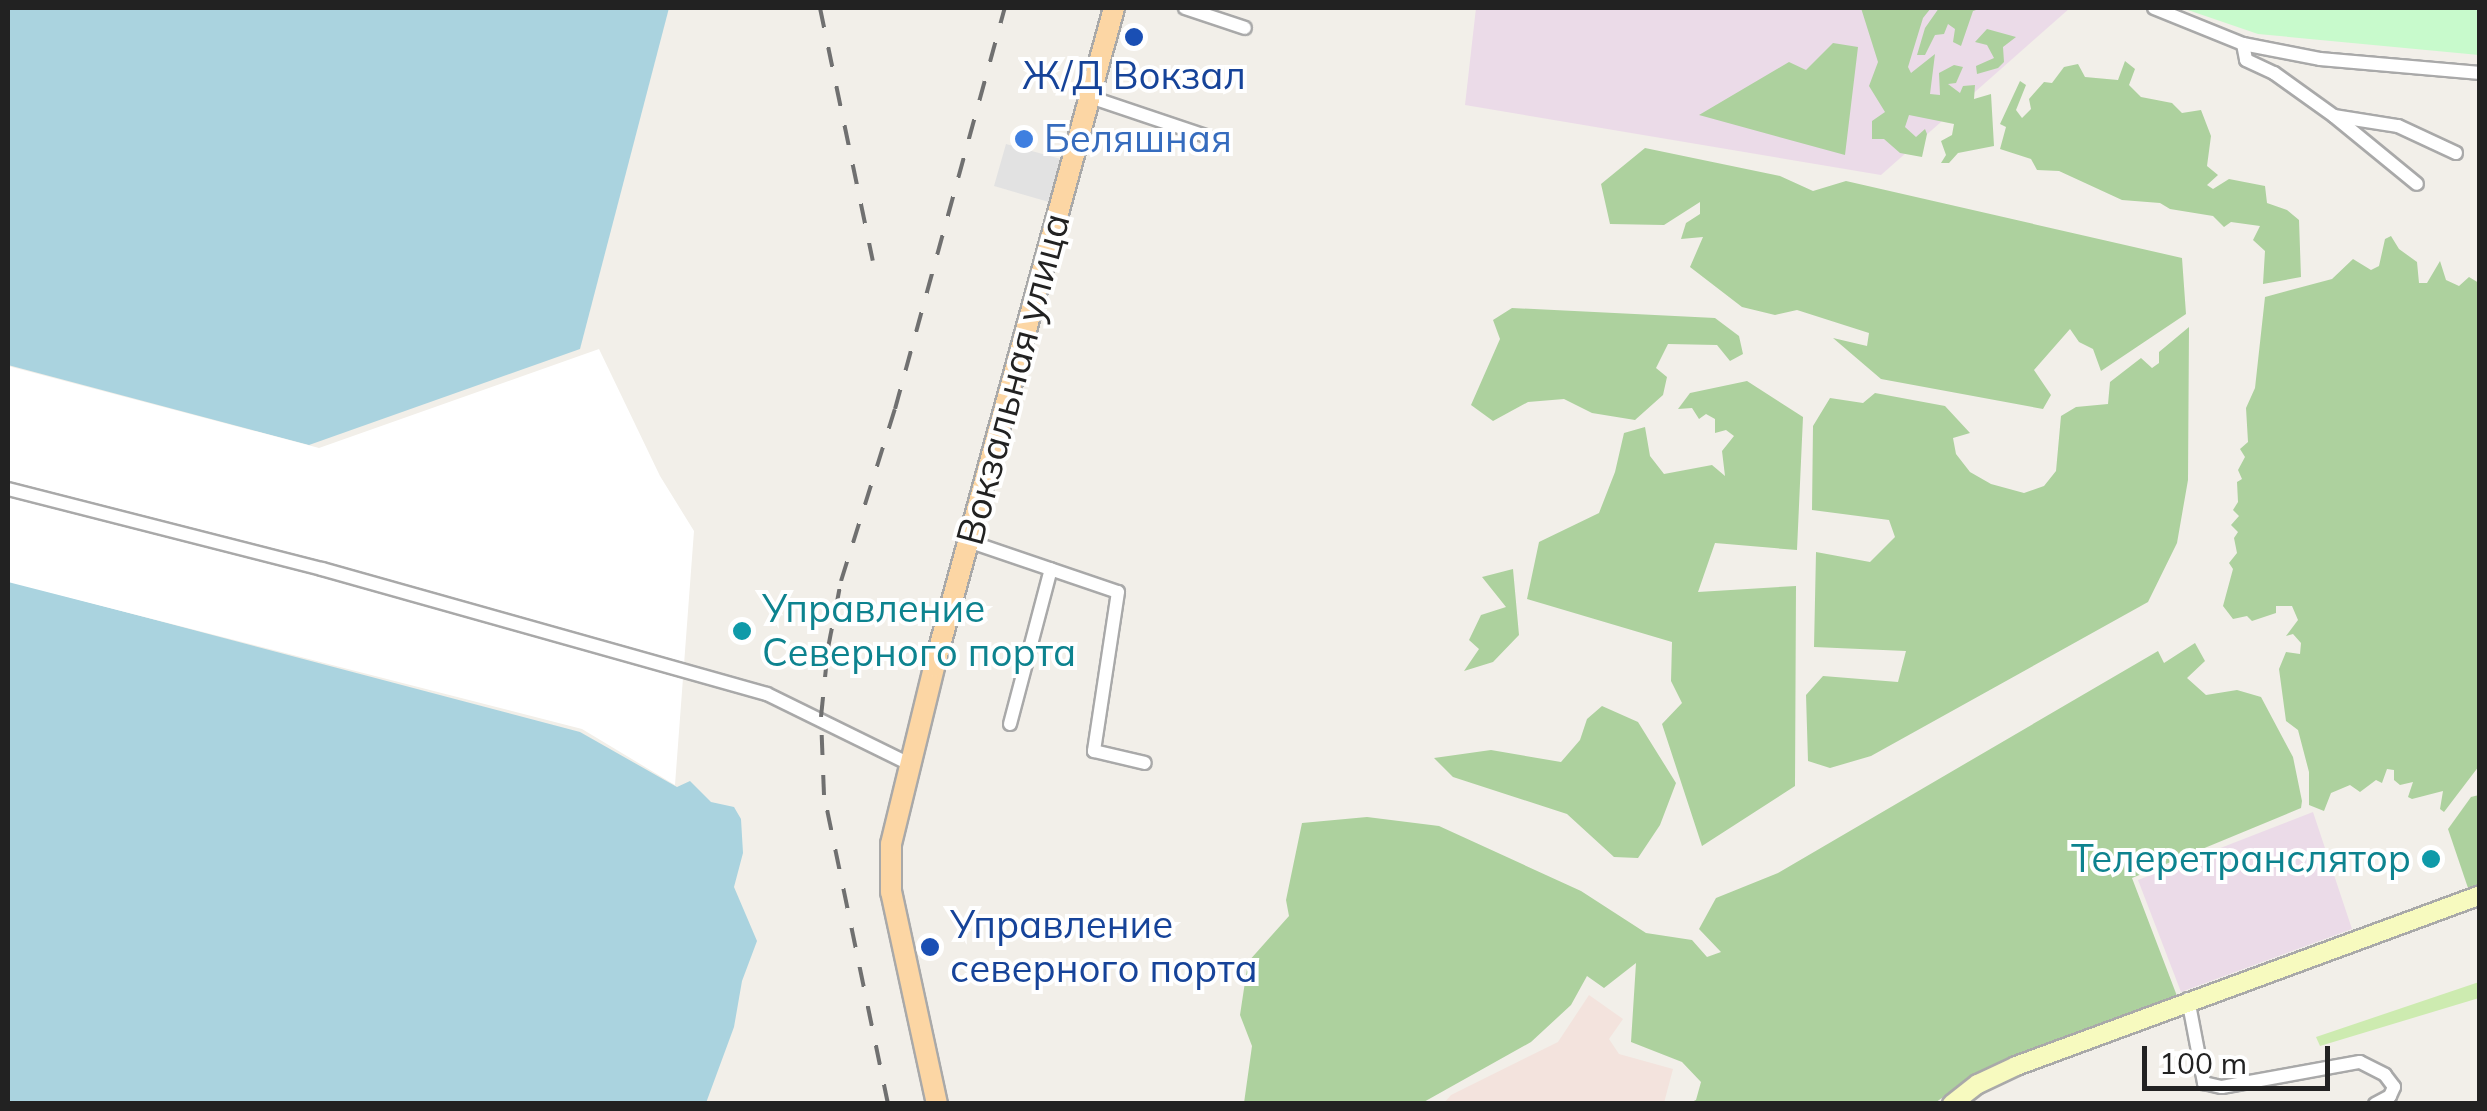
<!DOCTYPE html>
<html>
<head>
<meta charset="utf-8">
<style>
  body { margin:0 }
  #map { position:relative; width:2487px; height:1111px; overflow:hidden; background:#f2efe9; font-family:Mulish,sans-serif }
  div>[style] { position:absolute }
  .industrial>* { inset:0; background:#ebdbe8 }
  .military>* { inset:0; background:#f3e3dd }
  .grass>* { inset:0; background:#cdebb0 }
  .forest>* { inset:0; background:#add19e }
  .park>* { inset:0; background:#c8facc }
  .parking>* { inset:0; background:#e2e2e2 }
  .water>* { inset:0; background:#aad3df }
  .pier>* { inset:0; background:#fff }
  .roads { filter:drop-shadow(2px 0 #a9a9a9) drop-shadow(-2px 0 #a9a9a9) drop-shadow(0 2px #a9a9a9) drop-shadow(0 -2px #a9a9a9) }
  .street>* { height:12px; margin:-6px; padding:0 6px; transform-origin:6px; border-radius:6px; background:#fff }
  .secondary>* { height:18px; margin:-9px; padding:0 9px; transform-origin:9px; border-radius:9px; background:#f7fabf }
  .primary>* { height:20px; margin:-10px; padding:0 10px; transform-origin:10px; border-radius:10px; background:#fcd6a4 }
  .rail>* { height:4px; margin-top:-2px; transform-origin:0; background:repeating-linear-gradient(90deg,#707070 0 20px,transparent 0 40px) }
  .dots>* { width:28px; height:28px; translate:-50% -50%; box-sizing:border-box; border:5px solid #fff; border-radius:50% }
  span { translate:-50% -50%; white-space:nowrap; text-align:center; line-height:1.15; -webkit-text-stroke:8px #fff; paint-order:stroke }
  .transit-label { font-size:38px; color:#164399 }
  .left { translate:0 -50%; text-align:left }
  .shop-label { font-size:38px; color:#366cbe }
  .street-label { font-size:38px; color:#222 }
  .culture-label { font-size:38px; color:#0d838f }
  .right { translate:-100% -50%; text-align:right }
  .frame { position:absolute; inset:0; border:10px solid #222; pointer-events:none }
  .scale { position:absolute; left:2142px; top:1046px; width:188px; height:45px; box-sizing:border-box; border:5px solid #222; border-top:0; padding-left:12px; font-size:30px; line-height:35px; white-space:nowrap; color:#222; -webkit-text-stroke:8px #fff; paint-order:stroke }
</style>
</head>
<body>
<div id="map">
  <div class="industrial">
    <i style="clip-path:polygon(1476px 8px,2070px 8px,1881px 175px,1465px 105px)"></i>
    <i style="clip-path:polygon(2313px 812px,2352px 929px,2181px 992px,2138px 880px)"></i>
  </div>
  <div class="military">
    <i style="clip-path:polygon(1589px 995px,1623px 1019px,1609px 1039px,1619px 1054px,1673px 1069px,1664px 1103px,1444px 1103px,1451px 1095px,1558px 1042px)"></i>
  </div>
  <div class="grass">
    <i style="clip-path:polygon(2479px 982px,2479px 998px,2320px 1046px,2316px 1037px)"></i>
  </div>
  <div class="forest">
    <i style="clip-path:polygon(1861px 8px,1931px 8px,1923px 18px,1908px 67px,1911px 73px,1935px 54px,1930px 94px,1940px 95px,1939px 73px,1954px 65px,1963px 67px,1956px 83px,1948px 84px,1960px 93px,1963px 86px,1975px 85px,1974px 99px,1991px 94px,1994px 146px,1958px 153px,1949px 163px,1941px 163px,1946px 155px,1941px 141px,1952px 135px,1954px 124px,1909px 115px,1905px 127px,1916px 137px,1925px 129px,1927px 134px,1922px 157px,1900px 153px,1884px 139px,1872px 139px,1872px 121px,1885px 112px,1869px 86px,1878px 62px)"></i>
    <i style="clip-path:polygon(1939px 8px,1982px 8px,1973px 11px,1961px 46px,1953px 42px,1955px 29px,1948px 24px,1944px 34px,1935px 35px,1925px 55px,1917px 55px,1925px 28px)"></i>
    <i style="clip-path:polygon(1987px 29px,2016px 37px,2003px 47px,2004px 62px,1998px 68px,1977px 74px,1976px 66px,1994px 58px,1987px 45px,1975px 42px)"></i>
    <i style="clip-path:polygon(1833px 43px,1858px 47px,1845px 155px,1699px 115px,1789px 62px,1806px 70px)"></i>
    <i style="clip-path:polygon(2125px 61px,2135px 69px,2129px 85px,2141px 97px,2172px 103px,2182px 113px,2201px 110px,2211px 136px,2207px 166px,2218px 175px,2207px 185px,2213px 189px,2229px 179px,2265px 186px,2267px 203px,2287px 210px,2299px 220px,2301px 277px,2263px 284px,2265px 251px,2253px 240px,2260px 226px,2231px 222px,2224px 227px,2213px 216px,2170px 209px,2160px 203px,2122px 200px,2059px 171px,2037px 170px,2031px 159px,2000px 149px,2006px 127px,2000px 124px,2020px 81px,2026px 85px,2016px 110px,2022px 118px,2031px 109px,2029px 99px,2044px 82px,2052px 83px,2064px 67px,2078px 64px,2085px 77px,2118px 80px)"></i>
    <i style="clip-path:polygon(1645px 148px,1780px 176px,1813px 191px,1846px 181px,2182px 258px,2186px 314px,2101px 371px,2093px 349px,2079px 342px,2070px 329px,2034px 370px,2051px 395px,2043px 409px,1881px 379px,1833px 338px,1867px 346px,1869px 333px,1797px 310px,1775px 315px,1742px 307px,1690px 267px,1703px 237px,1681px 239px,1686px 223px,1700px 214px,1700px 202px,1664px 225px,1610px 224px,1601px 184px)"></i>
    <i style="clip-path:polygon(2391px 236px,2399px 249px,2417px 262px,2419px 283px,2427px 283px,2440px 261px,2446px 280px,2459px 286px,2469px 277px,2479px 283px,2479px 766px,2444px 812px,2440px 809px,2443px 791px,2412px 799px,2408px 797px,2413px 782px,2400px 785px,2394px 780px,2394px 770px,2387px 769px,2382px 783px,2376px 780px,2360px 792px,2350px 785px,2331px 793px,2324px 811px,2309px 805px,2309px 772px,2298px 730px,2286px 721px,2279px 669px,2286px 652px,2300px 654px,2301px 643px,2293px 634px,2286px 636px,2298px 620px,2292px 606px,2276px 606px,2276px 613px,2252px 621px,2247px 616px,2233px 619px,2223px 606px,2233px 569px,2229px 563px,2237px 553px,2234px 538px,2238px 532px,2231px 525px,2239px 516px,2233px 510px,2238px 502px,2237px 482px,2242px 479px,2238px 470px,2245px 457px,2240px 449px,2248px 442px,2246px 408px,2255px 388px,2265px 297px,2332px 279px,2353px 259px,2371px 270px,2379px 266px,2385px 239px)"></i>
    <i style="clip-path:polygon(1512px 308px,1715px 318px,1739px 336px,1743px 354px,1730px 361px,1717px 345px,1668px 344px,1656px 368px,1667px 377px,1663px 395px,1635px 420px,1592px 413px,1564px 399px,1528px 402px,1493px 421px,1471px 405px,1500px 339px,1493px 320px)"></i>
    <i style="clip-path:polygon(2189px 327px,2188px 480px,2177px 543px,2148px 602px,1871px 756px,1830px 768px,1808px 761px,1806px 695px,1823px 676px,1898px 682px,1906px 651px,1814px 647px,1816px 552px,1870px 562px,1895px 537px,1889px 520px,1812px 510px,1813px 426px,1830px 398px,1863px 403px,1875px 393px,1945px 406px,1970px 433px,1953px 438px,1956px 454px,1970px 472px,1991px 484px,2024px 493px,2044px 486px,2056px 471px,2061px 416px,2076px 407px,2108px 404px,2110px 382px,2141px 358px,2152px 368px,2159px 363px,2159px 352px)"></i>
    <i style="clip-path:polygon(1747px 381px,1803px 417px,1797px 550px,1715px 543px,1698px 592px,1796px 586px,1795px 786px,1702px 846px,1662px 724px,1682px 703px,1671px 681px,1672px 642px,1527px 599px,1539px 542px,1599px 513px,1615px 472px,1624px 433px,1645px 427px,1650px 456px,1664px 474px,1712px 465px,1725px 476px,1722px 451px,1734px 436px,1726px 430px,1715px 433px,1715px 419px,1706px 414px,1699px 419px,1692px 408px,1678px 409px,1690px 393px)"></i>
    <i style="clip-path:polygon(1513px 569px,1519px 635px,1493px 662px,1464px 671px,1479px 649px,1469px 640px,1481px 615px,1506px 607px,1482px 577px)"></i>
    <i style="clip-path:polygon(2195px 643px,2205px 661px,2187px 678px,2206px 695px,2237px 690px,2261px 697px,2293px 757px,2302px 801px,2301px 808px,2132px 878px,2177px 996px,1974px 1074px,1935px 1103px,1689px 1103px,1696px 1100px,1701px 1082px,1682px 1062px,1631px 1042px,1636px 963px,1604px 988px,1587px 976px,1571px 1005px,1531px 1042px,1422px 1103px,1244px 1103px,1252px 1046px,1240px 1015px,1248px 962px,1289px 916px,1286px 900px,1302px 823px,1367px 817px,1439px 826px,1581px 891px,1646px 933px,1692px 940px,1707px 957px,1721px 952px,1699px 929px,1716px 898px,1778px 873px,2158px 651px,2164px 663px)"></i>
    <i style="clip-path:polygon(1602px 706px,1638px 722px,1676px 783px,1660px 825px,1638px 858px,1614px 857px,1567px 814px,1453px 777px,1434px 758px,1491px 750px,1561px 762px,1580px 740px,1587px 719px)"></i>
    <i style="clip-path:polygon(2479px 795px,2479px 884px,2468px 888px,2448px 829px,2471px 797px)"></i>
  </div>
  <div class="park">
    <i style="clip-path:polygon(2182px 8px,2479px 8px,2479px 55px,2258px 34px)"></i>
  </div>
  <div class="parking">
    <i style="clip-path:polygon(1006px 144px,1061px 159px,1049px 202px,994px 186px)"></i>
  </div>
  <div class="water">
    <i style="clip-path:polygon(8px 8px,669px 8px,580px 349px,309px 445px,8px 365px)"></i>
    <i style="clip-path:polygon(8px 581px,580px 732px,677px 787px,690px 781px,711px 802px,734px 807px,741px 819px,743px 853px,734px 887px,757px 941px,742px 981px,734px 1027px,706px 1103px,8px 1103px)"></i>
  </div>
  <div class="pier">
    <i style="clip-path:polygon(599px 349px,660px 476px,694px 531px,675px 785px,582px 729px,8px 582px,8px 366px,319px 448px)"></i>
  </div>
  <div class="roads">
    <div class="street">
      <i style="left:1185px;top:8px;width:63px;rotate:18.4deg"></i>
      <i style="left:2154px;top:8px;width:96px;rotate:22deg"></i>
      <i style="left:2243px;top:44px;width:78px;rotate:11deg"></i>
      <i style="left:2320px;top:59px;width:161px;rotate:5deg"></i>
      <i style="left:2243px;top:44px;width:16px;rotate:79deg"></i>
      <i style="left:2246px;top:60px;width:31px;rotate:25deg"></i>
      <i style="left:2274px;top:73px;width:74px;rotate:35.6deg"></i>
      <i style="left:2334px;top:116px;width:65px;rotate:8.9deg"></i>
      <i style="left:2398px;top:126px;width:64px;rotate:25deg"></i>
      <i style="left:1090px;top:97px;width:122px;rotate:18.6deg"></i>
      <i style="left:2334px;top:116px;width:107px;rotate:39.3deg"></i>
      <i style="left:8px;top:489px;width:324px;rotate:14.3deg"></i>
      <i style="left:322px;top:569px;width:462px;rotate:15.7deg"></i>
      <i style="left:767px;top:694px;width:161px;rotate:26.2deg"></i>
      <i style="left:968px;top:541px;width:158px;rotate:18.8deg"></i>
      <i style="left:1118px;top:592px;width:161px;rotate:98.6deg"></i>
      <i style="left:1094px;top:751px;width:52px;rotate:13.2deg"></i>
      <i style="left:1010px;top:724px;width:160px;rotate:-75.2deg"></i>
      <i style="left:2188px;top:999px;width:86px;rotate:79.2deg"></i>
      <i style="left:2204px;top:1083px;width:18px;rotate:13deg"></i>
      <i style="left:2222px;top:1087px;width:140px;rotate:-10.3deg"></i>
      <i style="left:2360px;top:1062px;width:28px;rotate:27deg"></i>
      <i style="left:2385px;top:1075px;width:15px;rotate:53deg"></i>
      <i style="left:2394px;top:1087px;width:10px;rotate:114deg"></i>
      <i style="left:2390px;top:1096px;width:17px;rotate:152deg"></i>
    </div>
    <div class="secondary">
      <i style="left:1952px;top:1104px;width:33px;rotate:-38deg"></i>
      <i style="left:1978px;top:1084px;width:42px;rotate:-25.3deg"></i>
      <i style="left:2016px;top:1066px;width:495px;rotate:-20.2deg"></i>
    </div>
    <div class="primary">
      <i style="left:937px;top:1104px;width:217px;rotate:-102.2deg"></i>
      <i style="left:891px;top:892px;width:48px;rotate:-90deg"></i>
      <i style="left:891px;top:844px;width:182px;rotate:-76.3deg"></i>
      <i style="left:934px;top:667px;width:683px;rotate:-74.72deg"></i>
    </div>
  </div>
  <div class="rail">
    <i style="left:820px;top:8px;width:258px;rotate:78.2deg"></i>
    <i style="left:888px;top:1104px;width:316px;rotate:-101.7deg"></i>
    <i style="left:824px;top:795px;width:78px;rotate:-92.2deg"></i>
    <i style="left:821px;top:717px;width:69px;rotate:-84.2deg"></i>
    <i style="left:828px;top:648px;width:68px;rotate:-79deg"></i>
    <i style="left:841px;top:581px;width:180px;rotate:-72.6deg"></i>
    <i style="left:895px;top:409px;width:416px;rotate:-74.7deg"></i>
  </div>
  <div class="dots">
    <i style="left:1134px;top:37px;background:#1a4fb4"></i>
    <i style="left:1024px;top:139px;background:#3f7fe0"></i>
    <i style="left:742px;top:631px;background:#0f9aa8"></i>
    <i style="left:2431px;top:859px;background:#0f9aa8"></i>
    <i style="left:930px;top:947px;background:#1a4fb4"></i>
  </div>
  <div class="transit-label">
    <span style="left:1134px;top:76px">Ж/Д Вокзал</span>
    <span class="left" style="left:950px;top:947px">Управление<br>северного порта</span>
  </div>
  <div class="shop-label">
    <span class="left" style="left:1044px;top:139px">Беляшная</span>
  </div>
  <div class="street-label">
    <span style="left:1013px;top:379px;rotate:-75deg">Вокзальная улица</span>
  </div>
  <div class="culture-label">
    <span class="left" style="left:762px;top:631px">Управление<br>Северного порта</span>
    <span class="right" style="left:2411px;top:859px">Телеретранслятор</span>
  </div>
  <div class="frame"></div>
  <div class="scale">100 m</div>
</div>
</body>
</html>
